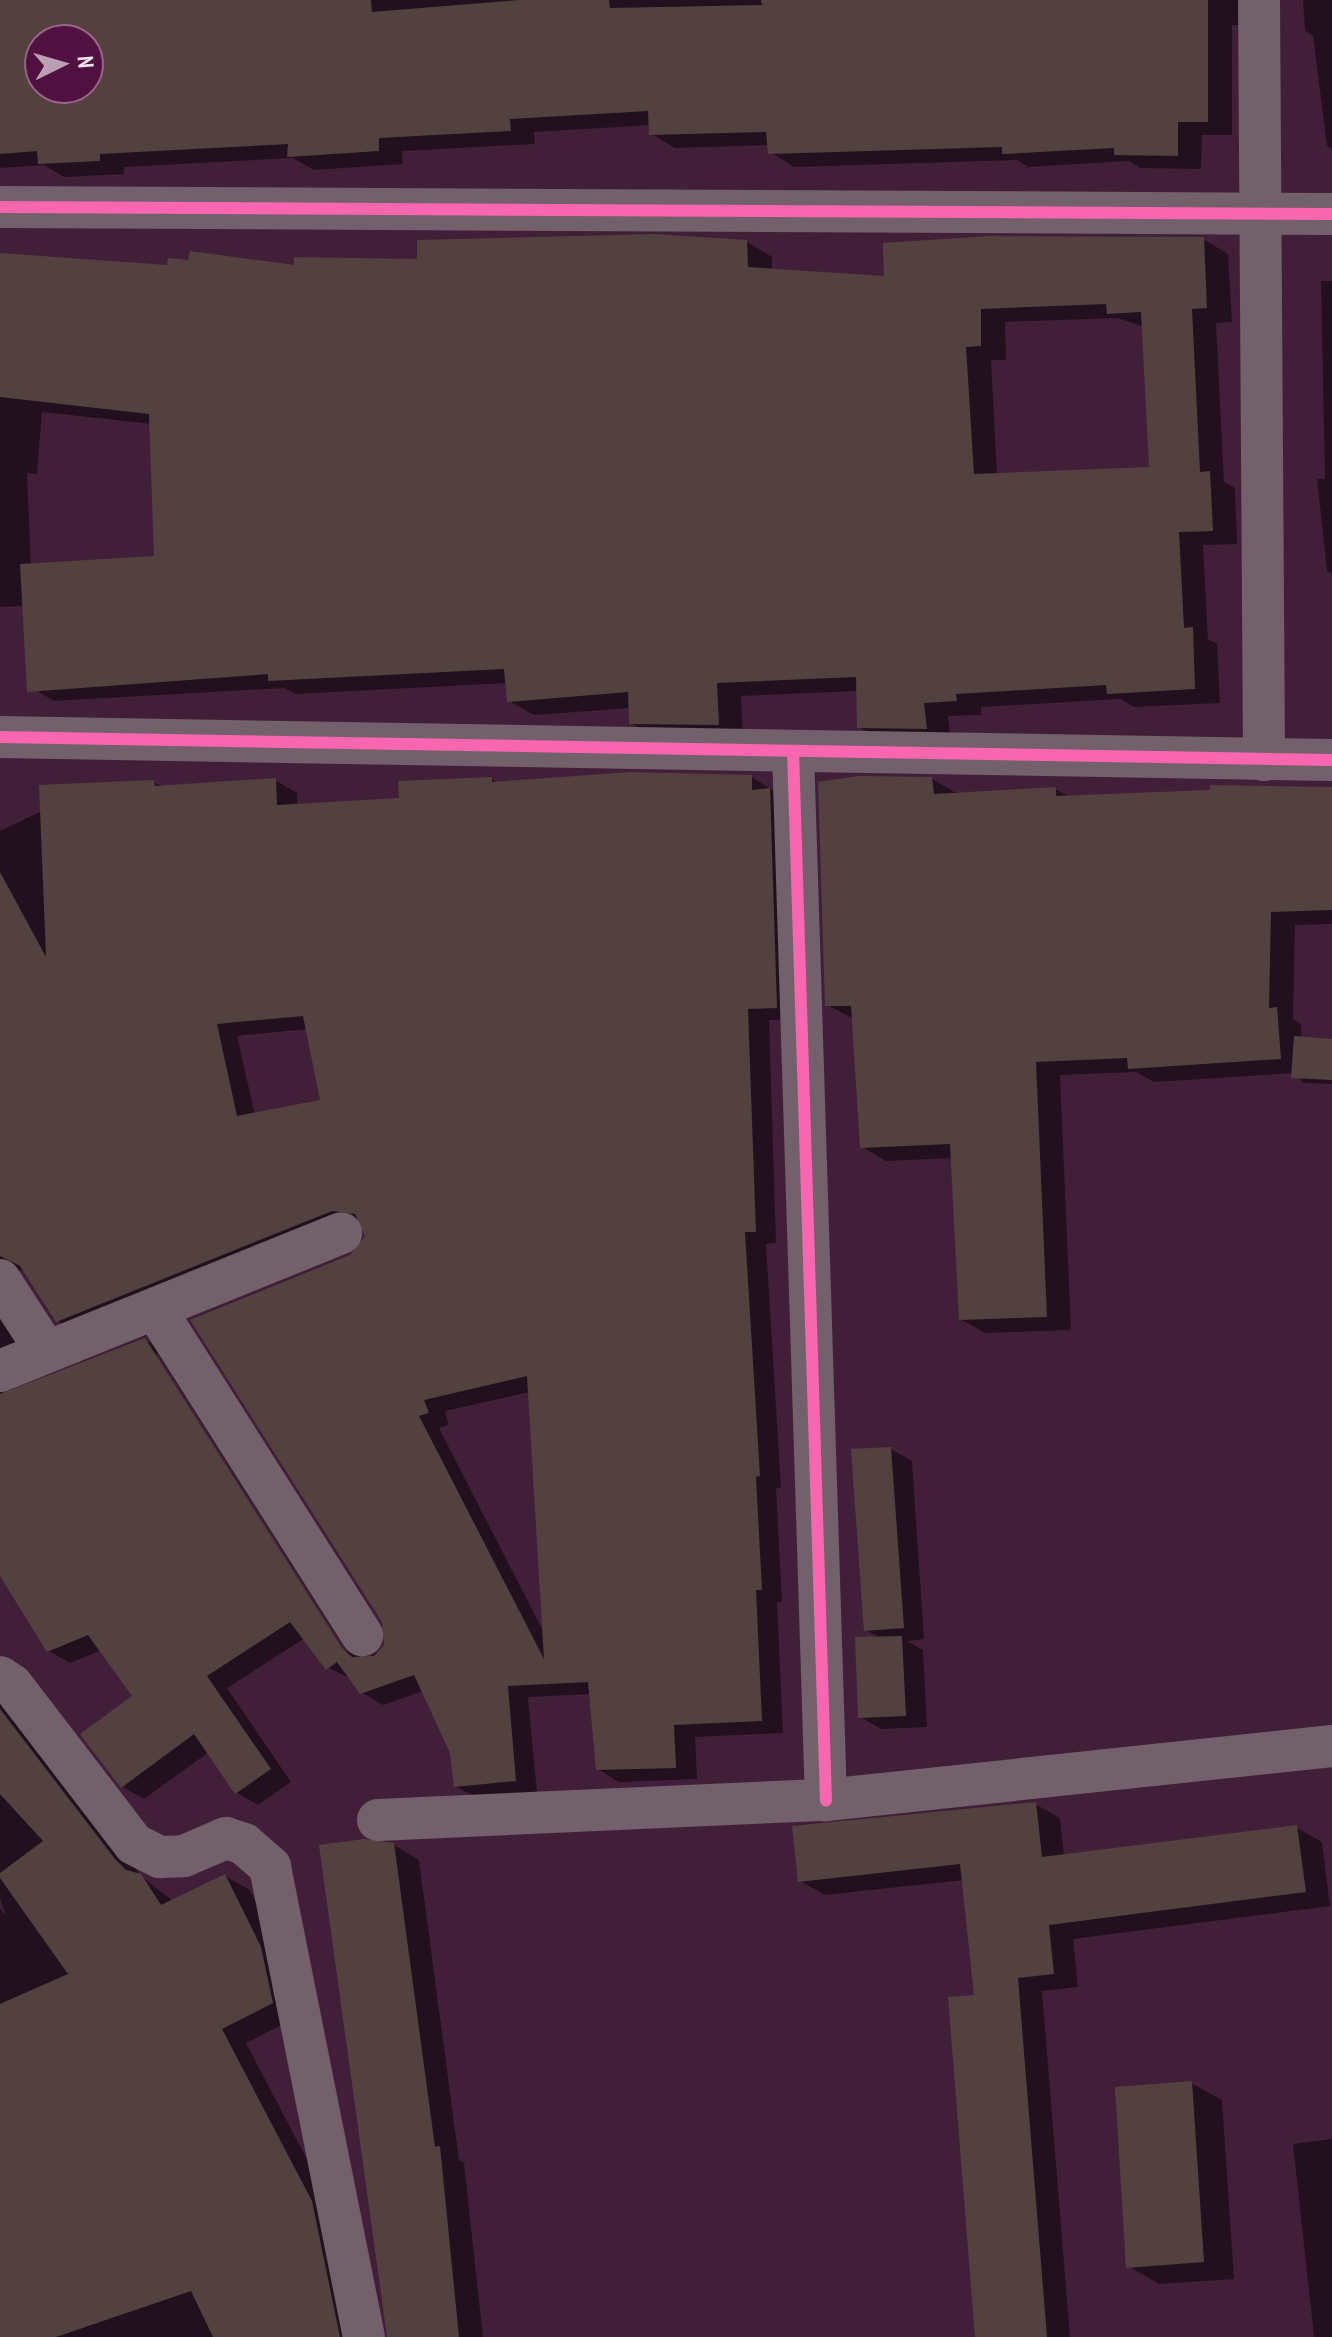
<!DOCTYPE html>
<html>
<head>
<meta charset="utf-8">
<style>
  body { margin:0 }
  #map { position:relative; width:1332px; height:2337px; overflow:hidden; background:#421f39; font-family:"PT Sans Narrow",sans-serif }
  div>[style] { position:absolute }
  .shadow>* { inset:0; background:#0007 }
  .building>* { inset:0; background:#534140 }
  .minor>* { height:42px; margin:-21px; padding:0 21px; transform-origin:21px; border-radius:21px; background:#72606b }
  .cycleway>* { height:12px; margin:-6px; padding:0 6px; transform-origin:6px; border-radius:6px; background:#f766af }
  span { translate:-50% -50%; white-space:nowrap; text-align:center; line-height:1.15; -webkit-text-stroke:6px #501140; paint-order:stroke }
  .north { position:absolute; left:24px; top:24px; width:80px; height:80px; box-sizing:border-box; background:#501140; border:2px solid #956588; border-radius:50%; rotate:85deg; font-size:22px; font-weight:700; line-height:32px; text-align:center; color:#fce4f3 }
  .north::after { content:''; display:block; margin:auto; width:28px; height:36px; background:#bb9fb2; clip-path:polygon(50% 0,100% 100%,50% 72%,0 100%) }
</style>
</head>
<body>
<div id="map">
  <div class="shadow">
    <i style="clip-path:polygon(evenodd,0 0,1239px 0,1241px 25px,1232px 25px,1232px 135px,1202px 135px,1201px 169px,1140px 168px,1129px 161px,1028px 167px,1017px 160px,794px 167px,770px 152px,769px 145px,675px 148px,651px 134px,651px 125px,534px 132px,535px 144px,402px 151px,403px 164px,314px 170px,293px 158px,124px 167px,124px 174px,64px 177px,44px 165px,0 168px,0 0,40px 40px,88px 40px,88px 88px,40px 88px,40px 40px)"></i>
    <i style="clip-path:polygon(1303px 0,1332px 0,1332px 149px,1327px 146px,1313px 36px,1305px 31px)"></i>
    <i style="clip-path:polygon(evenodd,1203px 239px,1228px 254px,1232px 322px,1216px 323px,1224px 482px,1235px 488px,1237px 544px,1203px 545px,1208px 639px,1217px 644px,1220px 703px,1134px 707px,1121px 699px,981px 707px,981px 715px,948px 716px,951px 742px,884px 741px,859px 727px,858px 691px,741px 696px,743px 739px,656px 737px,631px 723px,630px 708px,534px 715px,509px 701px,507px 683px,295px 694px,284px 688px,54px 701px,29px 686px,24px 606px,0 607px,0 256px,169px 267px,296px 267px,747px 242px,772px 257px,772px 270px,886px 278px,1203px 239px,1118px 318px,1144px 327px,1151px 469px,997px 475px,991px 360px,1006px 360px,1005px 322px,1118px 318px,1203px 239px,42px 412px,151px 424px,157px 558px,31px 566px,27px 473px,37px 474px,42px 412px)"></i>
    <i style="clip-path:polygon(1321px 281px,1332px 281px,1332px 574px,1327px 571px,1317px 479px,1325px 479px)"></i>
    <i style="clip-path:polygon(evenodd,752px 777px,791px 802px,798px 1019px,769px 1020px,776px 1243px,766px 1244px,781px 1488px,776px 1488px,782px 1602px,777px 1602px,783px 1733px,695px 1737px,697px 1779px,619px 1782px,598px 1769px,591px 1694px,528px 1697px,537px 1792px,477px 1798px,455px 1786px,452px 1752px,423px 1691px,383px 1705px,361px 1692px,352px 1679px,328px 1668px,305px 1638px,227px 1688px,291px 1782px,258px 1805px,237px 1793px,209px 1752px,144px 1799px,123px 1787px,83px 1734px,135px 1696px,102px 1650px,70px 1663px,49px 1651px,0 1572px,0 1389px,3px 1395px,145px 1340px,167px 1353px,362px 1661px,385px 1648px,352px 1256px,367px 1236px,362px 1223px,355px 1222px,79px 1333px,58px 1321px,24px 1270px,9px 1271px,0 1289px,0 831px,42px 811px,154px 782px,163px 787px,275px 780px,297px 793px,297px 806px,401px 800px,491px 779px,500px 784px,752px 777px,307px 1029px,322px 1101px,255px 1115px,237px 1036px,307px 1029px,752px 777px,153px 1354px,158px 1354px,349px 1655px,345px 1657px,153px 1354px,752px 777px,530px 1392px,544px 1633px,439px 1428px,449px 1425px,445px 1411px,530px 1392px)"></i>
    <i style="clip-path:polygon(932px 779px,956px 793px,1055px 789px,1070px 797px,1332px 789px,1332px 924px,1295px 925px,1293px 1019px,1301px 1024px,1302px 1039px,1332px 1041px,1332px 1084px,1304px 1083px,1294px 1073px,1154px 1082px,1136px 1072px,1060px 1075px,1071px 1330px,985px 1333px,960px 1319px,953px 1158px,886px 1161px,862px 1147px,854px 1019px,827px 1005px)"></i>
    <i style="clip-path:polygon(0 1301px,31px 1353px,0 1375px)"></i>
    <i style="clip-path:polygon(891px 1449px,912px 1461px,924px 1639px,907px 1641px,923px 1650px,927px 1727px,881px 1729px,860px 1717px,880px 1638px,866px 1630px)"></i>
    <i style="clip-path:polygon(0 1698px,142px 1877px,173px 1901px,225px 1876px,250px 1890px,286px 1963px,297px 2017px,246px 2043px,337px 2217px,361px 2337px,0 2337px,0 1909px,6px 1915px,0 1899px)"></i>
    <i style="clip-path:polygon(1035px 1804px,1060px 1818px,1064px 1857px,1297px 1828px,1322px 1842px,1330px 1906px,1073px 1939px,1078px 1987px,1042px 1991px,1070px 2337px,977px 2337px,976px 1997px,964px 1880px,825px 1895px,800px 1881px)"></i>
    <i style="clip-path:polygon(394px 1845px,419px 1860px,459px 2160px,464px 2163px,483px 2337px,388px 2337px)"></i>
    <i style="clip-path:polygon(1191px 2083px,1222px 2100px,1234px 2279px,1159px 2284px,1128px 2266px)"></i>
    <i style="clip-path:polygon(1332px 2139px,1332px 2337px,1314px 2337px,1293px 2144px)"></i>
  </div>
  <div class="building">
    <i style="clip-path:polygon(evenodd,0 0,371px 0,372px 12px,519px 0,609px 0,610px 8px,762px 5px,761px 0,1208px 0,1208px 122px,1178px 122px,1178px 156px,1114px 155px,1114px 148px,1002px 154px,1002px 147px,768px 154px,766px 132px,649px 135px,648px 111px,510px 119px,511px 131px,379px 138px,379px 151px,287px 157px,288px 144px,100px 154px,100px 161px,38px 164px,37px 151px,0 154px,0 0,40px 40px,88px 40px,88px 88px,40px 88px,40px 40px)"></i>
    <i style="clip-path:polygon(evenodd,653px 234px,747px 240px,748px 267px,884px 276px,883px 243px,989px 236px,1204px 237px,1207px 308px,1192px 309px,1200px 472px,1210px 471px,1213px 531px,1179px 532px,1184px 628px,1193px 627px,1195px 689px,1107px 694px,1106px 685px,956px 694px,957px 701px,924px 703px,927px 729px,857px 728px,856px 677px,717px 683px,719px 725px,629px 724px,628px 692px,507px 702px,504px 669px,268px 681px,268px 674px,27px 692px,20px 564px,154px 556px,149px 414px,0 397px,0 253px,167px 265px,168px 258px,188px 260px,190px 251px,294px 265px,294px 257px,417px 259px,417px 240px,653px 234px,1106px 304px,1107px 314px,1141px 312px,1149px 467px,974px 474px,966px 347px,981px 346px,981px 309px,1106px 304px)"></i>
    <i style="clip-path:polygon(evenodd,631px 772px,752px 775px,752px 790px,770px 788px,777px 1008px,748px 1009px,756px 1232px,745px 1232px,760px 1476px,756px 1477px,762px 1590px,756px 1590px,762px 1721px,674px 1725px,676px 1768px,596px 1770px,588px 1682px,508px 1686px,516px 1781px,454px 1787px,450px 1753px,414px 1675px,360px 1694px,337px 1662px,326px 1670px,290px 1622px,207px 1676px,271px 1769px,235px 1794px,194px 1734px,121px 1788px,80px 1734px,132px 1696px,88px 1635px,47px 1652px,0 1576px,0 1394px,145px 1338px,342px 1648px,352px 1657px,374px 1656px,384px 1645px,382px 1622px,190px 1320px,350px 1255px,365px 1236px,355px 1214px,332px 1211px,56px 1322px,20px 1266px,0 1256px,0 872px,46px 957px,39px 785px,154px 780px,155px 786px,276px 778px,277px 805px,399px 798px,398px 781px,492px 777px,492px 782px,631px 772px,303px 1016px,320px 1100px,237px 1116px,217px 1024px,303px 1016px,631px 772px,527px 1376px,544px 1659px,419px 1416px,429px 1413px,424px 1400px,527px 1376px)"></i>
    <i style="clip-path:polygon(859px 776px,932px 777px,934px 794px,1056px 787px,1056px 796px,1210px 790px,1210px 785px,1332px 787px,1332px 910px,1271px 912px,1269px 1008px,1277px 1007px,1281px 1059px,1128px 1069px,1127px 1058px,1036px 1062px,1047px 1317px,959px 1320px,950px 1144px,860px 1148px,851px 1006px,825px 1006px,818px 782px)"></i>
    <i style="clip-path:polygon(1294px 1036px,1332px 1039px,1332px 1080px,1291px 1078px)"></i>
    <i style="clip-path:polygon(891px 1447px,904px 1628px,864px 1631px,851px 1449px)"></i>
    <i style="clip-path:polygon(902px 1636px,906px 1716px,858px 1718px,855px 1637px)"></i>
    <i style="clip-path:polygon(0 1709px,115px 1859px,126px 1870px,141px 1874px,161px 1905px,225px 1874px,261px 1947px,273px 2003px,222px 2029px,312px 2201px,340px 2337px,213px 2337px,191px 2291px,56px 2337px,0 2337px,0 2004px,68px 1974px,0 1878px,0 1873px,43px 1841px,0 1794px)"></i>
    <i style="clip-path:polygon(1036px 1802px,1042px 1857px,1297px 1825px,1306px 1892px,1049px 1925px,1054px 1974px,1018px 1978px,1047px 2337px,975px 2337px,948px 1997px,974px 1995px,960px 1864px,798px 1882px,792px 1826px)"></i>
    <i style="clip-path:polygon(364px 1839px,394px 1843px,435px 2147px,440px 2146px,459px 2337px,387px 2337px,319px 1845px)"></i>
    <i style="clip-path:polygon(1192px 2081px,1204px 2262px,1126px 2268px,1115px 2087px)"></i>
  </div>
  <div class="minor">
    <i style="left:1259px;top:0;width:760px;rotate:89.62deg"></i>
    <i style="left:0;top:207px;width:1332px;rotate:0.3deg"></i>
    <i style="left:0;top:737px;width:1332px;rotate:0.99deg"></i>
    <i style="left:793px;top:751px;width:1050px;rotate:88.2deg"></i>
    <i style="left:0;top:1280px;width:85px;rotate:57.1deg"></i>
    <i style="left:157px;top:1312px;width:383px;rotate:57.6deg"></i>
    <i style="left:0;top:1371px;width:368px;rotate:-22deg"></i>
    <i style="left:0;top:1677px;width:14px;rotate:34deg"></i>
    <i style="left:12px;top:1685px;width:200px;rotate:52.5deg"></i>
    <i style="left:134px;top:1844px;width:29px;rotate:27deg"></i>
    <i style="left:160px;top:1857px;width:24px;rotate:-2deg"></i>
    <i style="left:184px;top:1856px;width:46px;rotate:-23.2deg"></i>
    <i style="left:226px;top:1838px;width:19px;rotate:18deg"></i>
    <i style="left:244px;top:1844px;width:35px;rotate:41deg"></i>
    <i style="left:270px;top:1867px;width:479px;rotate:78.7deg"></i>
    <i style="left:378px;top:1820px;width:448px;rotate:-2.6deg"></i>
    <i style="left:826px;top:1800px;width:509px;rotate:-6.09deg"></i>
  </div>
  <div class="cycleway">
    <i style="left:0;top:207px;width:1332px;rotate:0.3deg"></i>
    <i style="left:0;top:737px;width:1332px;rotate:0.99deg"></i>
    <i style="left:793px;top:751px;width:1050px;rotate:88.2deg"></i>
  </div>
  <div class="north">N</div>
</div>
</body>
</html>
